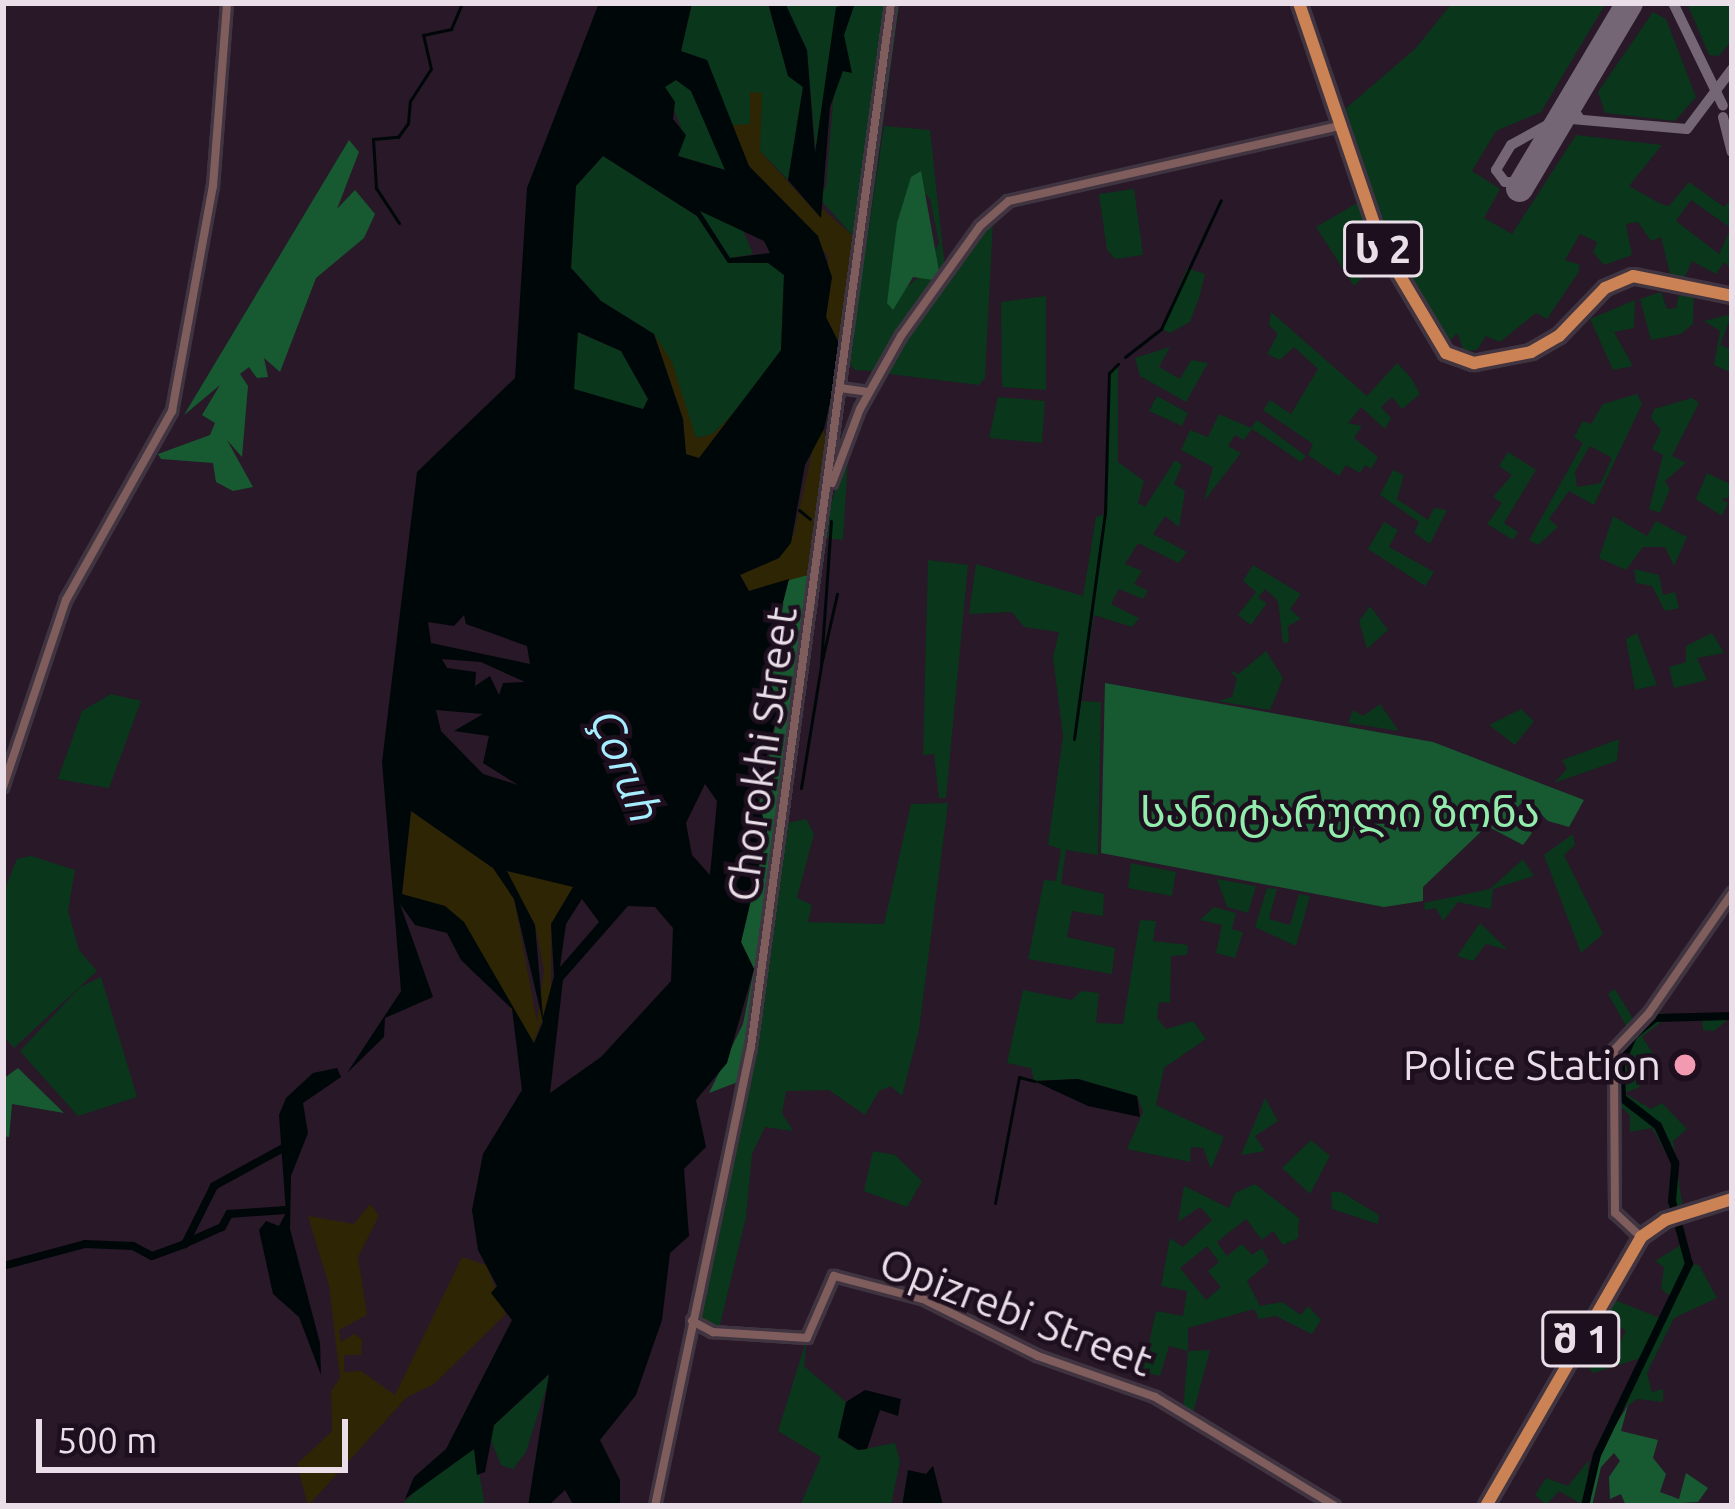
<!DOCTYPE html>
<html>
<head>
<meta charset="utf-8">
<style>
  body { margin:0 }
  #map { position:relative; width:1735px; height:1509px; overflow:hidden; background:#281828; font-family:Ubuntu,"Noto Sans Georgian",sans-serif }
  div>[style] { position:absolute }
  .green>* { inset:0; background:#0a361b }
  .forest>* { inset:0; background:#175a31 }
  .sand>* { inset:0; background:#2e2504 }
  .water>* { inset:0; background:#000709 }
  .stream>* { height:3px; margin:-1.5px; padding:0 1.5px; transform-origin:1.5px; border-radius:1.5px; background:#000709 }
  .river>* { height:8px; margin:-4px; padding:0 4px; transform-origin:4px; border-radius:4px; background:#000709 }
  .taxiway>* { height:10px; margin:-5px; padding:0 5px; transform-origin:5px; border-radius:5px; background:#746674 }
  .runway>* { height:27px; margin:-13.5px; padding:0 13.5px; transform-origin:13.5px; border-radius:13.5px; background:#746674 }
  .roads { filter:drop-shadow(3px 0 #403440) drop-shadow(-3px 0 #403440) drop-shadow(0 3px #403440) drop-shadow(0 -3px #403440) }
  .secondary>* { height:8px; margin:-4px; padding:0 4px; transform-origin:4px; border-radius:4px; background:#7f5d5c }
  .highway>* { height:12px; margin:-6px; padding:0 6px; transform-origin:6px; border-radius:6px; background:#cb8254 }
  .dots>* { width:33px; height:33px; translate:-50% -50%; box-sizing:border-box; border:6px solid #1e0f1e; border-radius:50% }
  span { translate:-50% -50%; white-space:nowrap; text-align:center; line-height:1.15; -webkit-text-stroke:9px #1e0f1e; paint-order:stroke }
  .shield-label span { padding:3px 9px; background:#1e0f1e; border:3px solid; border-radius:9px; -webkit-text-stroke-width:0 }
  .shield-label { font-size:39px; color:#eadfe9; font-weight:700 }
  .street-label { font-size:42px; color:#eadfe9 }
  .park-label { font-size:42px; color:#92ecac }
  .poi-label { font-size:42px; color:#eadfe9 }
  .right { translate:-100% -50%; text-align:right }
  .water-label { font-size:45px; color:#a6eeff; font-style:italic }
  .frame { position:absolute; inset:0; border:6px solid #eadfe9; pointer-events:none }
  .scale { position:absolute; left:36px; top:1419px; width:312px; height:54px; box-sizing:border-box; border:6px solid #eadfe9; border-top:0; padding-left:15px; font-size:36px; line-height:42px; white-space:nowrap; color:#eadfe9; -webkit-text-stroke:9px #1e0f1e; paint-order:stroke }
</style>
</head>
<body>
<div id="map">
  <div class="green">
    <i style="clip-path:polygon(692px 3px,768px 3px,788px 76px,803px 87px,788px 180px,760px 151px,750px 93px,750px 125px,732px 125px,707px 60px,681px 52px)"></i>
    <i style="clip-path:polygon(785px 3px,838px 3px,816px 154px,807px 50px)"></i>
    <i style="clip-path:polygon(855px 3px,886px 3px,854px 237px,818px 197px,826px 187px,834px 90px,843px 70px,851px 72px,844px 35px)"></i>
    <i style="clip-path:polygon(evenodd,1452px 3px,1606px 3px,1541px 112px,1496px 131px,1472px 171px,1500px 189px,1484px 218px,1512px 234px,1576px 135px,1662px 145px,1629px 186px,1661px 204px,1669px 206px,1689px 182px,1724px 207px,1732px 199px,1732px 270px,1724px 262px,1716px 274px,1692px 261px,1682px 283px,1694px 290px,1693px 324px,1681px 334px,1651px 340px,1640px 299px,1661px 292px,1667px 309px,1676px 308px,1681px 284px,1671px 278px,1661px 237px,1651px 241px,1638px 222px,1626px 224px,1632px 255px,1604px 265px,1593px 252px,1597px 242px,1580px 234px,1565px 260px,1580px 265px,1578px 273px,1547px 319px,1536px 313px,1500px 342px,1486px 336px,1477px 350px,1464px 351px,1457px 333px,1445px 346px,1435px 332px,1390px 241px,1345px 109px,1416px 48px,1452px 3px,1691px 200px,1731px 228px,1719px 254px,1676px 221px,1691px 200px)"></i>
    <i style="clip-path:polygon(1687px 3px,1732px 3px,1732px 40px,1719px 56px,1709px 55px)"></i>
    <i style="clip-path:polygon(1653px 12px,1666px 19px,1696px 97px,1675px 121px,1605px 113px,1598px 92px)"></i>
    <i style="clip-path:polygon(676px 80px,691px 90px,726px 170px,678px 156px,681px 127px,665px 87px)"></i>
    <i style="clip-path:polygon(evenodd,884px 126px,930px 130px,945px 268px,873px 371px,855px 370px,849px 363px,884px 126px,911px 177px,930px 199px,939px 243px,923px 274px,887px 303px,911px 177px)"></i>
    <i style="clip-path:polygon(603px 156px,697px 216px,728px 263px,768px 263px,784px 274px,781px 350px,758px 388px,713px 434px,696px 438px,654px 334px,601px 301px,571px 268px,576px 186px)"></i>
    <i style="clip-path:polygon(1134px 189px,1143px 255px,1115px 259px,1107px 250px,1099px 194px)"></i>
    <i style="clip-path:polygon(1359px 202px,1386px 269px,1375px 265px,1354px 286px,1316px 227px)"></i>
    <i style="clip-path:polygon(698px 210px,743px 230px,753px 254px,730px 258px)"></i>
    <i style="clip-path:polygon(993px 221px,985px 378px,979px 385px,889px 374px,907px 336px)"></i>
    <i style="clip-path:polygon(1187px 268px,1205px 274px,1199px 298px,1190px 322px,1170px 333px,1161px 329px)"></i>
    <i style="clip-path:polygon(270px 294px,253px 340px,235px 340px,258px 301px)"></i>
    <i style="clip-path:polygon(1046px 296px,1046px 390px,1002px 387px,1001px 302px)"></i>
    <i style="clip-path:polygon(1635px 300px,1634px 328px,1614px 332px,1633px 366px,1613px 370px,1590px 319px)"></i>
    <i style="clip-path:polygon(1271px 312px,1367px 396px,1397px 363px,1412px 379px,1420px 394px,1402px 409px,1392px 397px,1381px 407px,1391px 418px,1385px 429px,1361px 407px,1348px 423px,1362px 426px,1354px 438px,1378px 457px,1371px 469px,1365px 465px,1360px 473px,1346px 465px,1339px 476px,1308px 455px,1313px 444px,1263px 410px,1270px 400px,1291px 414px,1318px 369px,1294px 347px,1280px 360px,1267px 354px,1278px 334px,1269px 325px)"></i>
    <i style="clip-path:polygon(1732px 314px,1720px 345px,1732px 350px,1732px 373px,1714px 365px,1720px 331px,1704px 321px)"></i>
    <i style="clip-path:polygon(577px 332px,621px 351px,648px 399px,643px 410px,574px 389px)"></i>
    <i style="clip-path:polygon(1170px 347px,1159px 367px,1180px 379px,1191px 360px,1208px 363px,1186px 402px,1140px 376px,1135px 358px)"></i>
    <i style="clip-path:polygon(1118px 364px,1118px 462px,1144px 481px,1138px 503px,1145px 507px,1175px 460px,1182px 465px,1174px 484px,1185px 491px,1179px 527px,1165px 516px,1153px 534px,1187px 552px,1179px 563px,1138px 543px,1125px 564px,1142px 571px,1134px 584px,1148px 591px,1143px 599px,1119px 589px,1111px 604px,1139px 618px,1132px 627px,1094px 615px,1082px 701px,1101px 702px,1098px 855px,1066px 850px,1061px 884px,1104px 894px,1103px 916px,1072px 911px,1067px 937px,1115px 948px,1112px 974px,1028px 959px,1044px 880px,1056px 881px,1061px 849px,1048px 845px,1063px 736px,1053px 657px,1059px 632px,1024px 627px,1012px 612px,969px 614px,976px 564px,1083px 596px,1096px 517px,1105px 514px,1109px 373px)"></i>
    <i style="clip-path:polygon(evenodd,1637px 394px,1642px 404px,1594px 505px,1569px 491px,1549px 519px,1558px 527px,1538px 545px,1529px 540px,1583px 443px,1574px 437px,1583px 421px,1591px 424px,1603px 404px,1637px 394px,1590px 446px,1612px 458px,1601px 483px,1577px 487px,1575px 472px,1590px 446px)"></i>
    <i style="clip-path:polygon(1157px 396px,1188px 413px,1182px 426px,1149px 411px)"></i>
    <i style="clip-path:polygon(998px 397px,1045px 401px,1042px 443px,989px 438px)"></i>
    <i style="clip-path:polygon(1692px 398px,1699px 403px,1672px 456px,1686px 463px,1665px 481px,1670px 489px,1660px 513px,1649px 509px,1663px 455px,1652px 449px,1661px 430px,1651px 418px,1654px 409px)"></i>
    <i style="clip-path:polygon(1219px 414px,1251px 428px,1257px 420px,1306px 456px,1301px 462px,1252px 429px,1244px 440px,1235px 435px,1228px 446px,1241px 453px,1204px 501px,1213px 467px,1181px 450px,1190px 430px,1208px 437px)"></i>
    <i style="clip-path:polygon(849px 442px,843px 540px,826px 538px,827px 518px)"></i>
    <i style="clip-path:polygon(1508px 452px,1536px 470px,1504px 523px,1518px 532px,1513px 540px,1487px 524px,1502px 503px,1493px 497px,1512px 475px,1499px 466px)"></i>
    <i style="clip-path:polygon(1393px 470px,1404px 475px,1397px 499px,1428px 520px,1434px 508px,1447px 510px,1430px 544px,1414px 533px,1419px 522px,1380px 495px)"></i>
    <i style="clip-path:polygon(1707px 473px,1732px 485px,1732px 497px,1721px 499px,1728px 503px,1722px 516px,1696px 499px)"></i>
    <i style="clip-path:polygon(1613px 516px,1647px 536px,1656px 521px,1687px 537px,1674px 566px,1665px 547px,1643px 547px,1626px 570px,1599px 558px)"></i>
    <i style="clip-path:polygon(1384px 522px,1398px 530px,1389px 547px,1434px 572px,1425px 586px,1368px 549px)"></i>
    <i style="clip-path:polygon(928px 560px,968px 565px,946px 798px,939px 798px,934px 754px,923px 755px)"></i>
    <i style="clip-path:polygon(1253px 565px,1301px 594px,1290px 609px,1301px 619px,1288px 626px,1289px 642px,1283px 643px,1278px 601px,1265px 589px,1258px 598px,1267px 603px,1251px 625px,1238px 615px,1256px 592px,1243px 581px)"></i>
    <i style="clip-path:polygon(1634px 569px,1659px 575px,1663px 595px,1675px 592px,1679px 608px,1665px 611px,1652px 586px,1636px 583px)"></i>
    <i style="clip-path:polygon(1370px 606px,1388px 630px,1367px 649px,1359px 621px)"></i>
    <i style="clip-path:polygon(1637px 633px,1657px 685px,1635px 690px,1626px 639px)"></i>
    <i style="clip-path:polygon(1712px 633px,1724px 653px,1697px 658px,1707px 680px,1674px 688px,1669px 667px,1686px 662px,1686px 646px)"></i>
    <i style="clip-path:polygon(1266px 651px,1283px 678px,1270px 710px,1218px 701px,1232px 697px,1237px 679px,1230px 670px,1238px 674px)"></i>
    <i style="clip-path:polygon(111px 694px,141px 701px,109px 788px,58px 779px,82px 711px)"></i>
    <i style="clip-path:polygon(1380px 704px,1399px 731px,1348px 723px,1353px 710px,1363px 716px)"></i>
    <i style="clip-path:polygon(1521px 709px,1534px 721px,1515px 745px,1489px 725px)"></i>
    <i style="clip-path:polygon(1619px 739px,1617px 761px,1554px 783px,1567px 769px,1562px 760px)"></i>
    <i style="clip-path:polygon(948px 803px,919px 1030px,902px 1096px,891px 1086px,879px 1091px,865px 1115px,829px 1090px,786px 1091px,782px 1113px,793px 1131px,765px 1127px,752px 1154px,746px 1217px,718px 1333px,692px 1321px,743px 1088px,783px 824px,806px 819px,814px 834px,797px 898px,812px 905px,808px 922px,884px 924px,911px 804px)"></i>
    <i style="clip-path:polygon(1573px 834px,1575px 845px,1564px 855px,1603px 934px,1581px 953px,1544px 855px)"></i>
    <i style="clip-path:polygon(31px 856px,75px 870px,68px 911px,79px 950px,97px 971px,14px 1048px,3px 1036px,3px 893px,17px 859px)"></i>
    <i style="clip-path:polygon(1523px 859px,1534px 876px,1493px 889px,1491px 909px,1458px 902px,1443px 921px,1436px 908px,1425px 910px,1424px 903px,1490px 889px)"></i>
    <i style="clip-path:polygon(1131px 863px,1176px 872px,1172px 896px,1128px 888px)"></i>
    <i style="clip-path:polygon(1217px 879px,1256px 886px,1248px 913px,1227px 907px)"></i>
    <i style="clip-path:polygon(1267px 888px,1277px 889px,1269px 919px,1290px 925px,1299px 894px,1310px 896px,1296px 946px,1255px 927px)"></i>
    <i style="clip-path:polygon(1214px 907px,1236px 913px,1232px 929px,1243px 932px,1235px 958px,1216px 953px,1222px 925px,1200px 920px)"></i>
    <i style="clip-path:polygon(1140px 920px,1156px 921px,1153px 941px,1188px 945px,1187px 955px,1171px 956px,1170px 1003px,1159px 1002px,1157px 1018px,1166px 1029px,1193px 1021px,1206px 1039px,1164px 1068px,1156px 1105px,1224px 1137px,1211px 1169px,1203px 1148px,1191px 1147px,1190px 1162px,1127px 1149px,1143px 1112px,1137px 1096px,1078px 1079px,1034px 1081px,1031px 1068px,1007px 1063px,1023px 990px,1072px 1000px,1081px 991px,1099px 993px,1096px 1023px,1123px 1024px)"></i>
    <i style="clip-path:polygon(1480px 923px,1508px 950px,1486px 944px,1473px 961px,1457px 956px)"></i>
    <i style="clip-path:polygon(101px 977px,137px 1097px,78px 1116px,20px 1051px,80px 987px)"></i>
    <i style="clip-path:polygon(1615px 989px,1637px 1025px,1649px 1013px,1732px 1016px,1714px 1031px,1703px 1030px,1702px 1018px,1669px 1016px,1642px 1037px,1659px 1062px,1637px 1055px,1632px 1071px,1640px 1087px,1624px 1093px,1651px 1109px,1662px 1103px,1687px 1129px,1673px 1141px,1683px 1210px,1669px 1213px,1671px 1162px,1652px 1128px,1630px 1132px,1630px 1115px,1612px 1099px,1614px 1050px,1629px 1031px,1608px 994px)"></i>
    <i style="clip-path:polygon(1265px 1098px,1278px 1121px,1255px 1136px,1265px 1151px,1241px 1155px)"></i>
    <i style="clip-path:polygon(1311px 1140px,1330px 1156px,1310px 1194px,1282px 1168px)"></i>
    <i style="clip-path:polygon(873px 1151px,895px 1155px,922px 1181px,907px 1207px,864px 1191px)"></i>
    <i style="clip-path:polygon(evenodd,1255px 1184px,1299px 1218px,1298px 1238px,1283px 1245px,1273px 1231px,1262px 1240px,1246px 1219px,1217px 1242px,1227px 1256px,1242px 1244px,1252px 1255px,1262px 1248px,1269px 1262px,1247px 1281px,1260px 1306px,1282px 1302px,1301px 1315px,1308px 1306px,1321px 1320px,1312px 1334px,1276px 1316px,1259px 1319px,1254px 1309px,1188px 1328px,1188px 1351px,1210px 1350px,1192px 1417px,1183px 1411px,1188px 1351px,1169px 1346px,1160px 1376px,1143px 1372px,1156px 1311px,1183px 1316px,1187px 1291px,1161px 1286px,1170px 1238px,1183px 1247px,1212px 1220px,1200px 1207px,1178px 1222px,1184px 1186px,1229px 1208px,1235px 1193px,1255px 1184px,1207px 1246px,1219px 1262px,1208px 1271px,1221px 1287px,1206px 1300px,1180px 1268px,1207px 1246px)"></i>
    <i style="clip-path:polygon(1341px 1192px,1379px 1215px,1378px 1224px,1332px 1209px,1331px 1192px)"></i>
    <i style="clip-path:polygon(1684px 1243px,1689px 1264px,1699px 1265px,1717px 1298px,1674px 1318px,1647px 1373px,1652px 1392px,1663px 1389px,1663px 1402px,1637px 1399px,1620px 1411px,1641px 1358px,1593px 1373px,1586px 1365px,1597px 1347px,1608px 1336px,1620px 1342px,1626px 1331px,1601px 1314px,1610px 1298px,1660px 1318px,1670px 1296px,1661px 1289px,1664px 1267px,1655px 1261px)"></i>
    <i style="clip-path:polygon(807px 1338px,804px 1366px,846px 1402px,838px 1438px,858px 1450px,895px 1443px,900px 1461px,891px 1506px,800px 1506px,821px 1457px,778px 1431px)"></i>
    <i style="clip-path:polygon(551px 1373px,526px 1452px,513px 1469px,501px 1465px,491px 1441px,494px 1425px)"></i>
    <i style="clip-path:polygon(475px 1449px,485px 1506px,401px 1506px,426px 1479px)"></i>
    <i style="clip-path:polygon(1589px 1460px,1585px 1506px,1559px 1491px,1546px 1505px,1535px 1495px,1546px 1478px,1568px 1486px)"></i>
  </div>
  <div class="forest">
    <i style="clip-path:polygon(894px 3px,899px 3px,854px 336px,851px 329px)"></i>
    <i style="clip-path:polygon(349px 140px,359px 152px,337px 209px,355px 190px,375px 214px,364px 238px,316px 278px,280px 372px,264px 358px,268px 377px,257px 378px,249px 367px,240px 374px,248px 386px,242px 457px,227px 440px,253px 487px,233px 491px,216px 482px,213px 463px,161px 459px,158px 454px,210px 435px,215px 423px,202px 415px,220px 385px,184px 415px)"></i>
    <i style="clip-path:polygon(921px 171px,939px 271px,933px 280px,913px 277px,893px 310px,887px 303px,897px 223px,911px 177px)"></i>
    <i style="clip-path:polygon(812px 574px,754px 1005px,738px 1082px,709px 1093px,743px 1024px,754px 969px,741px 942px,767px 832px,757px 815px,780px 703px,766px 684px,771px 640px,789px 579px)"></i>
    <i style="clip-path:polygon(1105px 683px,1433px 742px,1584px 800px,1569px 827px,1548px 821px,1526px 799px,1510px 814px,1532px 833px,1523px 845px,1487px 826px,1423px 887px,1423px 901px,1384px 907px,1101px 853px)"></i>
    <i style="clip-path:polygon(18px 1068px,64px 1113px,12px 1104px,9px 1137px,3px 1136px,3px 1079px)"></i>
    <i style="clip-path:polygon(1628px 1405px,1621px 1431px,1658px 1440px,1653px 1458px,1666px 1474px,1660px 1492px,1679px 1499px,1686px 1473px,1708px 1488px,1698px 1502px,1626px 1506px,1621px 1494px,1610px 1499px,1609px 1477px,1620px 1461px,1614px 1453px,1601px 1467px,1592px 1506px,1585px 1506px,1597px 1455px)"></i>
  </div>
  <div class="sand">
    <i style="clip-path:polygon(750px 92px,762px 93px,760px 151px,819px 216px,818px 205px,854px 237px,842px 349px,826px 317px,828px 256px,749px 166px,732px 125px,750px 124px)"></i>
    <i style="clip-path:polygon(654px 334px,672px 362px,696px 438px,713px 434px,758px 388px,699px 458px,686px 455px,683px 419px)"></i>
    <i style="clip-path:polygon(817px 429px,824px 429px,828px 450px,812px 574px,749px 591px,740px 575px,779px 558px,794px 534px)"></i>
    <i style="clip-path:polygon(411px 811px,493px 868px,514px 899px,537px 1022px,544px 970px,535px 925px,505px 870px,575px 887px,551px 924px,551px 997px,533px 1044px,445px 906px,402px 895px)"></i>
    <i style="clip-path:polygon(370px 1204px,379px 1216px,358px 1257px,367px 1315px,339px 1330px,341px 1342px,354px 1334px,362px 1339px,361px 1355px,344px 1355px,344px 1372px,361px 1371px,395px 1395px,462px 1257px,486px 1265px,506px 1314px,434px 1384px,407px 1397px,308px 1506px,297px 1464px,332px 1431px,331px 1391px,340px 1378px,329px 1286px,308px 1216px,354px 1224px)"></i>
  </div>
  <div class="water">
    <i style="clip-path:polygon(evenodd,599px 3px,692px 3px,681px 51px,707px 60px,749px 166px,818px 236px,832px 277px,826px 317px,842px 349px,824px 429px,805px 465px,791px 543px,779px 558px,740px 575px,749px 591px,789px 579px,765px 674px,780px 703px,757px 796px,767px 832px,741px 942px,754px 969px,727px 1063px,696px 1100px,706px 1147px,684px 1169px,689px 1236px,670px 1253px,662px 1320px,636px 1395px,600px 1440px,620px 1480px,620px 1506px,574px 1506px,565px 1490px,548px 1506px,528px 1506px,549px 1374px,494px 1425px,485px 1472px,477px 1475px,474px 1449px,405px 1499px,414px 1477px,446px 1449px,512px 1320px,491px 1293px,497px 1286px,478px 1250px,472px 1210px,483px 1154px,522px 1090px,512px 1009px,461px 960px,447px 933px,415px 925px,400px 904px,433px 997px,385px 1018px,384px 1037px,347px 1073px,401px 991px,382px 762px,417px 472px,515px 378px,527px 188px,599px 3px,676px 80px,691px 91px,725px 170px,678px 156px,686px 135px,673px 119px,675px 102px,665px 87px,676px 80px,599px 3px,603px 156px,697px 216px,728px 263px,768px 263px,784px 275px,781px 350px,699px 458px,686px 454px,683px 419px,654px 334px,601px 301px,571px 268px,576px 186px,603px 156px,599px 3px,700px 211px,764px 241px,770px 253px,730px 258px,700px 211px,599px 3px,578px 332px,621px 351px,648px 399px,643px 409px,574px 389px,578px 332px,599px 3px,464px 615px,466px 624px,527px 646px,530px 664px,431px 643px,428px 622px,454px 626px,464px 615px,599px 3px,442px 659px,481px 662px,525px 682px,503px 683px,499px 695px,490px 676px,475px 686px,476px 672px,447px 668px,442px 659px,599px 3px,436px 710px,483px 714px,454px 731px,489px 736px,483px 763px,518px 785px,483px 774px,441px 731px,436px 710px,599px 3px,705px 784px,717px 801px,710px 875px,692px 855px,686px 823px,705px 784px,599px 3px,411px 811px,493px 868px,514px 899px,543px 1022px,534px 1043px,464px 922px,445px 906px,402px 894px,411px 811px,599px 3px,507px 871px,573px 887px,551px 924px,554px 976px,543px 1017px,535px 925px,507px 871px,599px 3px,582px 899px,599px 922px,560px 967px,566px 924px,582px 899px,599px 3px,628px 906px,655px 907px,673px 928px,671px 981px,601px 1057px,550px 1093px,563px 980px,628px 906px)"></i>
    <i style="clip-path:polygon(768px 3px,785px 3px,807px 50px,815px 153px,836px 7px,855px 3px,844px 35px,852px 73px,843px 71px,830px 107px,821px 218px,788px 180px,803px 87px,788px 76px)"></i>
    <i style="clip-path:polygon(337px 1068px,341px 1077px,303px 1103px,308px 1133px,291px 1176px,290px 1229px,320px 1343px,321px 1375px,299px 1317px,273px 1294px,259px 1230px,266px 1221px,279px 1226px,286px 1213px,279px 1115px,286px 1098px,313px 1073px)"></i>
    <i style="clip-path:polygon(1078px 1079px,1137px 1096px,1140px 1117px,1088px 1106px,1034px 1081px)"></i>
    <i style="clip-path:polygon(865px 1390px,901px 1399px,898px 1416px,880px 1410px,867px 1449px,858px 1450px,838px 1437px,846px 1402px)"></i>
    <i style="clip-path:polygon(933px 1466px,943px 1505px,902px 1506px,908px 1470px,926px 1474px)"></i>
  </div>
  <div class="stream">
    <i style="left:399px;top:223px;width:42px;rotate:-123.3deg"></i>
    <i style="left:376px;top:188px;width:49px;rotate:-93.5deg"></i>
    <i style="left:373px;top:139px;width:25px;rotate:-5deg"></i>
    <i style="left:398px;top:137px;width:17px;rotate:-54deg"></i>
    <i style="left:408px;top:123px;width:22px;rotate:-85deg"></i>
    <i style="left:410px;top:101px;width:38px;rotate:-57deg"></i>
    <i style="left:431px;top:69px;width:35px;rotate:-103deg"></i>
    <i style="left:423px;top:35px;width:29px;rotate:-12deg"></i>
    <i style="left:451px;top:29px;width:28px;rotate:-67deg"></i>
    <i style="left:1125px;top:357px;width:46px;rotate:-37.9deg"></i>
    <i style="left:1161px;top:329px;width:142px;rotate:-65.1deg"></i>
    <i style="left:799px;top:510px;width:14px;rotate:39deg"></i>
    <i style="left:831px;top:521px;width:144px;rotate:94deg"></i>
    <i style="left:821px;top:665px;width:73px;rotate:-77.3deg"></i>
    <i style="left:1074px;top:739px;width:227px;rotate:-82.2deg"></i>
    <i style="left:1105px;top:514px;width:141px;rotate:-88.4deg"></i>
    <i style="left:1109px;top:373px;width:13px;rotate:-45deg"></i>
    <i style="left:801px;top:788px;width:124px;rotate:-80.7deg"></i>
    <i style="left:995px;top:1203px;width:128px;rotate:-79.2deg"></i>
    <i style="left:1019px;top:1077px;width:16px;rotate:15deg"></i>
  </div>
  <div class="river">
    <i style="left:186px;top:1243px;width:39px;rotate:-24deg"></i>
    <i style="left:222px;top:1227px;width:15px;rotate:-62deg"></i>
    <i style="left:229px;top:1214px;width:57px;rotate:-4deg"></i>
    <i style="left:3px;top:1266px;width:85px;rotate:-15deg"></i>
    <i style="left:85px;top:1244px;width:48px;rotate:2.4deg"></i>
    <i style="left:133px;top:1246px;width:21px;rotate:28deg"></i>
    <i style="left:152px;top:1256px;width:35px;rotate:-20deg"></i>
    <i style="left:185px;top:1244px;width:65px;rotate:-63.4deg"></i>
    <i style="left:214px;top:1186px;width:81px;rotate:-28.8deg"></i>
    <i style="left:1585px;top:1506px;width:52px;rotate:-76.8deg"></i>
    <i style="left:1597px;top:1455px;width:212px;rotate:-64.3deg"></i>
    <i style="left:1689px;top:1264px;width:65px;rotate:-105.1deg"></i>
    <i style="left:1672px;top:1201px;width:38px;rotate:-85deg"></i>
    <i style="left:1675px;top:1163px;width:41px;rotate:-114.7deg"></i>
    <i style="left:1658px;top:1126px;width:46px;rotate:-142.1deg"></i>
    <i style="left:1622px;top:1098px;width:35px;rotate:-92deg"></i>
    <i style="left:1621px;top:1063px;width:30px;rotate:-66deg"></i>
    <i style="left:1633px;top:1036px;width:28px;rotate:-39deg"></i>
    <i style="left:1655px;top:1018px;width:77px;rotate:-1.5deg"></i>
  </div>
  <div class="taxiway">
    <i style="left:1673px;top:3px;width:114px;rotate:64.1deg"></i>
    <i style="left:1628px;top:6px;width:4px;rotate:-56deg"></i>
    <i style="left:1578px;top:90px;width:17px;rotate:114deg"></i>
    <i style="left:1571px;top:106px;width:16px;rotate:55deg"></i>
    <i style="left:1723px;top:117px;width:36px;rotate:76deg"></i>
    <i style="left:1540px;top:152px;width:31px;rotate:105deg"></i>
    <i style="left:1532px;top:182px;width:27px;rotate:180deg"></i>
    <i style="left:1505px;top:182px;width:15px;rotate:-127deg"></i>
    <i style="left:1496px;top:170px;width:29px;rotate:-59deg"></i>
    <i style="left:1511px;top:145px;width:56px;rotate:-28.9deg"></i>
    <i style="left:1560px;top:118px;width:127px;rotate:5deg"></i>
    <i style="left:1687px;top:129px;width:75px;rotate:-53.1deg"></i>
  </div>
  <div class="runway">
    <i style="left:1519px;top:188px;width:215px;rotate:-59.3deg"></i>
  </div>
  <div class="roads">
    <div class="secondary">
      <i style="left:840px;top:388px;width:28px;rotate:8deg"></i>
      <i style="left:832px;top:483px;width:79px;rotate:-69.3deg"></i>
      <i style="left:860px;top:409px;width:84px;rotate:-60.7deg"></i>
      <i style="left:901px;top:336px;width:135px;rotate:-54.3deg"></i>
      <i style="left:980px;top:226px;width:38px;rotate:-41deg"></i>
      <i style="left:1009px;top:201px;width:339px;rotate:-12.8deg"></i>
      <i style="left:3px;top:787px;width:197px;rotate:-71.4deg"></i>
      <i style="left:66px;top:600px;width:217px;rotate:-60.7deg"></i>
      <i style="left:172px;top:411px;width:229px;rotate:-79.7deg"></i>
      <i style="left:213px;top:186px;width:184px;rotate:-85.6deg"></i>
      <i style="left:1641px;top:1237px;width:35px;rotate:-137deg"></i>
      <i style="left:1615px;top:1213px;width:163px;rotate:-90.4deg"></i>
      <i style="left:1614px;top:1050px;width:51px;rotate:-46.6deg"></i>
      <i style="left:1649px;top:1013px;width:146px;rotate:-55.3deg"></i>
      <i style="left:692px;top:1321px;width:24px;rotate:28deg"></i>
      <i style="left:713px;top:1332px;width:94px;rotate:3.7deg"></i>
      <i style="left:807px;top:1338px;width:68px;rotate:-66.5deg"></i>
      <i style="left:834px;top:1276px;width:92px;rotate:14.5deg"></i>
      <i style="left:923px;top:1299px;width:128px;rotate:26.4deg"></i>
      <i style="left:1038px;top:1356px;width:124px;rotate:19.3deg"></i>
      <i style="left:1155px;top:1397px;width:210px;rotate:31.2deg"></i>
      <i style="left:655px;top:1506px;width:469px;rotate:-78.2deg"></i>
      <i style="left:751px;top:1047px;width:1053px;rotate:-82.36deg"></i>
    </div>
    <div class="highway">
      <i style="left:1299px;top:3px;width:255px;rotate:71.2deg"></i>
      <i style="left:1381px;top:244px;width:127px;rotate:59.2deg"></i>
      <i style="left:1446px;top:353px;width:30px;rotate:20deg"></i>
      <i style="left:1474px;top:363px;width:58px;rotate:-10.9deg"></i>
      <i style="left:1531px;top:352px;width:32px;rotate:-30deg"></i>
      <i style="left:1559px;top:336px;width:66px;rotate:-46.2deg"></i>
      <i style="left:1605px;top:288px;width:30px;rotate:-23deg"></i>
      <i style="left:1633px;top:276px;width:101px;rotate:11.4deg"></i>
      <i style="left:1486px;top:1506px;width:310px;rotate:-60deg"></i>
      <i style="left:1641px;top:1237px;width:29px;rotate:-35deg"></i>
      <i style="left:1665px;top:1220px;width:70px;rotate:-17.4deg"></i>
    </div>
  </div>
  <div class="dots">
    <i style="left:1685px;top:1065px;background:#f19ab1"></i>
  </div>
  <div class="shield-label">
    <span style="left:1383px;top:249px">ს 2</span>
    <span style="left:1581px;top:1339px">შ 1</span>
  </div>
  <div class="street-label">
    <span style="left:762px;top:754px;rotate:-82deg">Chorokhi Street</span>
    <span style="left:1016px;top:1312px;rotate:21deg">Opizrebi Street</span>
  </div>
  <div class="park-label">
    <span style="left:1340px;top:812px">სანიტარული ზონა</span>
  </div>
  <div class="poi-label">
    <span class="right" style="left:1661px;top:1065px">Police Station</span>
  </div>
  <div class="water-label">
    <span style="left:626px;top:766px;rotate:68deg">Çoruh</span>
  </div>
  <div class="frame"></div>
  <div class="scale">500 m</div>
</div>
</body>
</html>
